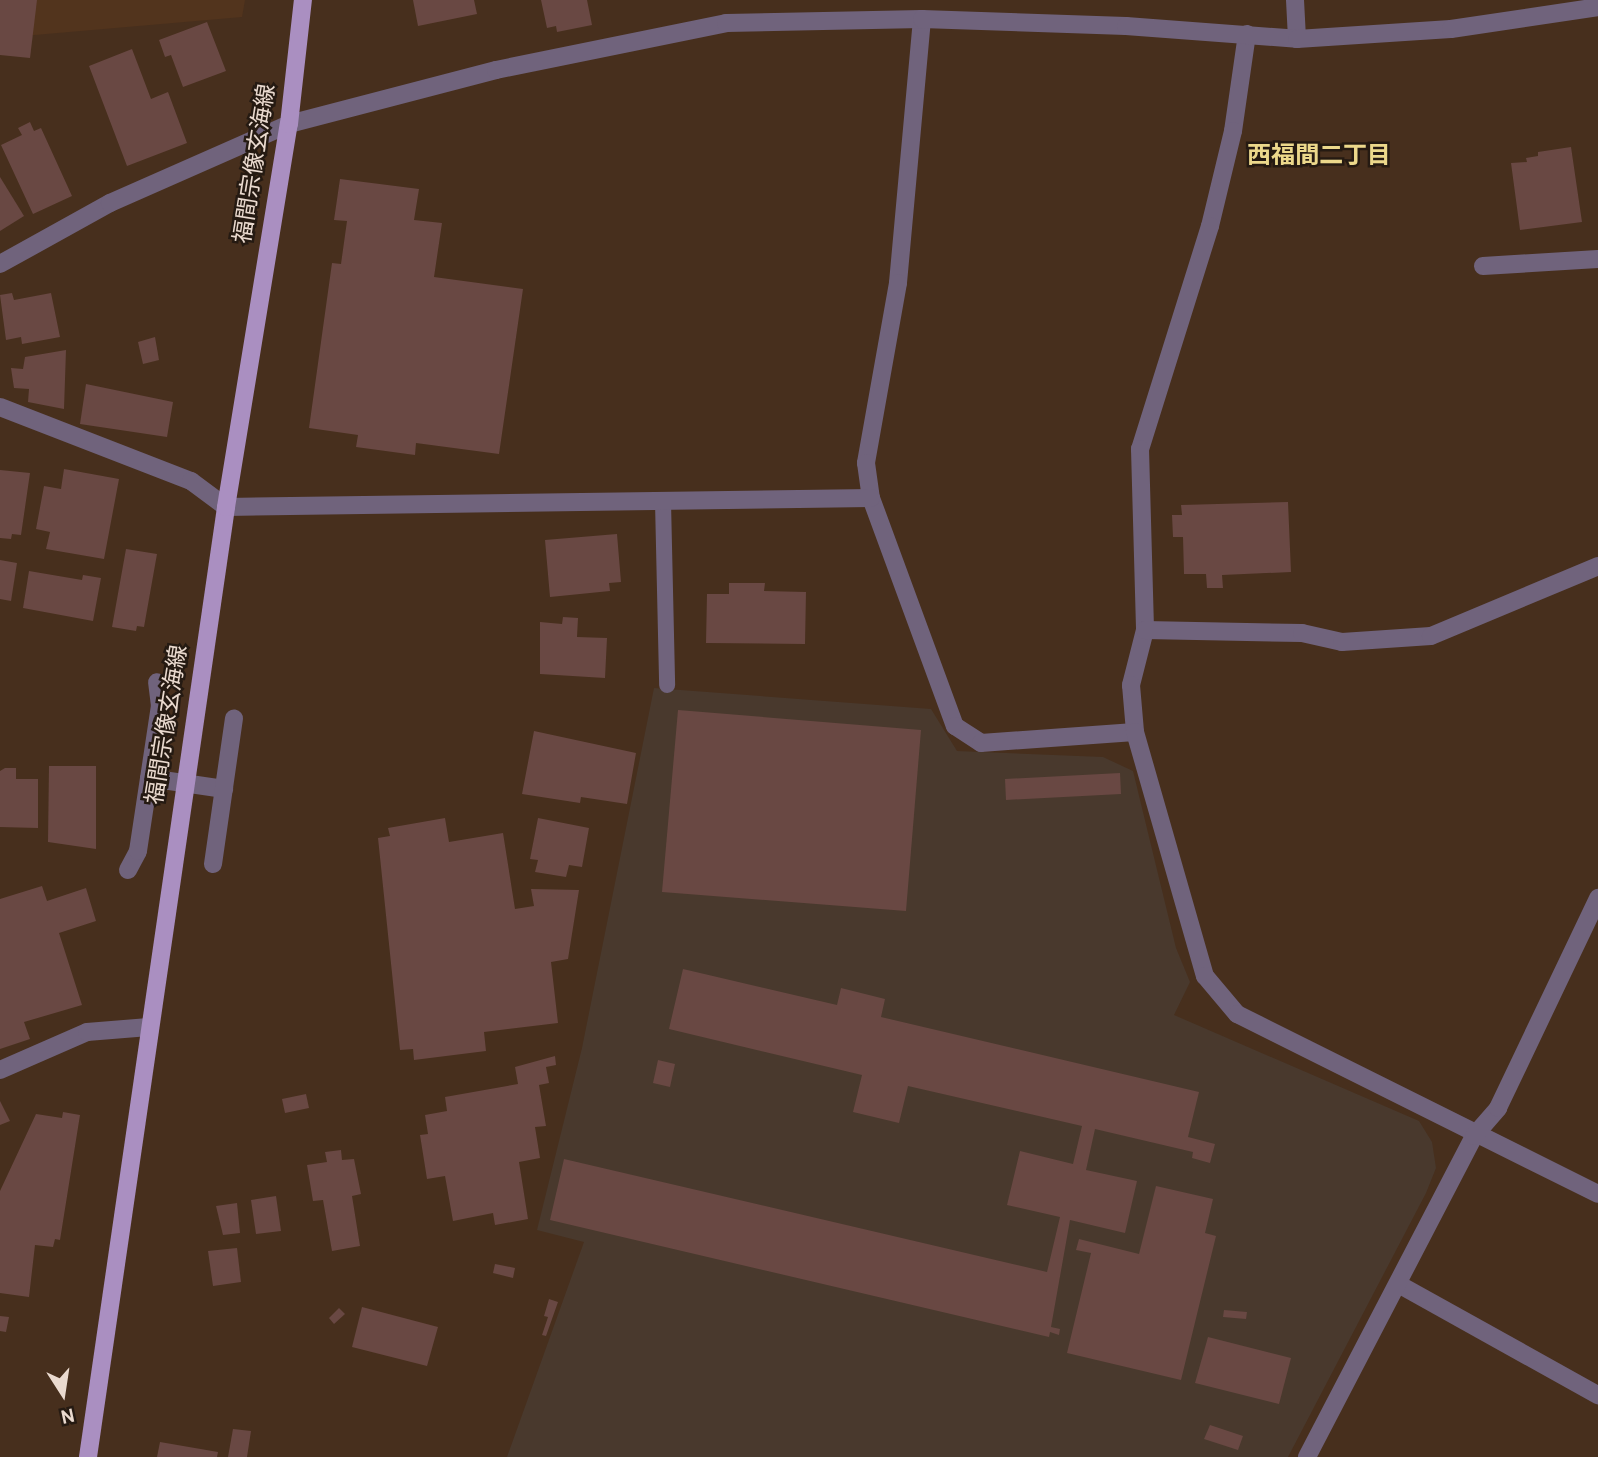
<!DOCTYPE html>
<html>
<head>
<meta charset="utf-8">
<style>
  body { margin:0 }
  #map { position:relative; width:1598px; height:1457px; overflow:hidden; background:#472f1d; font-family:Overpass,"Noto Sans JP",sans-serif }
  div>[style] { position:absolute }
  .built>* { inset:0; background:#52341d }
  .education>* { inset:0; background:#49392d }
  .building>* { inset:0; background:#694843 }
  .service>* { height:16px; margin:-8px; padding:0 8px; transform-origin:8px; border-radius:8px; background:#70637c }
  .pedestrian>* { height:18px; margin:-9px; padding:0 9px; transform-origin:9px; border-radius:9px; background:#70637c }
  .minor>* { height:18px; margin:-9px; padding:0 9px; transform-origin:9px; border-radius:9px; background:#70637c }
  .primary>* { height:18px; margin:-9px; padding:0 9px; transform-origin:9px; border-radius:9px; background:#aa8fc1 }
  span { translate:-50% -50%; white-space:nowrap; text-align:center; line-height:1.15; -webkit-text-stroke:5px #251a12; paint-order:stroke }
  .street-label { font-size:23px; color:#eadacf }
  .neighbourhood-label { font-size:24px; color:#ecd88b; font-weight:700 }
  .north { position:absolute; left:28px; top:1359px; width:70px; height:70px; -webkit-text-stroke:5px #251a12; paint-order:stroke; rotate:168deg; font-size:19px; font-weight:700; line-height:28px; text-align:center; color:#eadacf }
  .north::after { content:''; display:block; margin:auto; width:24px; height:32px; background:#eadacf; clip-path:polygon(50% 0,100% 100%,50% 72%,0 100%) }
</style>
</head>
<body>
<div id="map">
  <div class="built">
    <i style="clip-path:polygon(0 0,245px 0,242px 17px,0 38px)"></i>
  </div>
  <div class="education">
    <i style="clip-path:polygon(654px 688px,931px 709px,957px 751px,1103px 757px,1133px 771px,1176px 948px,1190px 982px,1174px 1015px,1419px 1121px,1432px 1142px,1436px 1168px,1426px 1193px,1288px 1457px,507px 1457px,584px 1242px,537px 1230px,582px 1048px)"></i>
  </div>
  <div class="building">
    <i style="clip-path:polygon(0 0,37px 0,30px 58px,0 55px)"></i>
    <i style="clip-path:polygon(413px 0,474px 0,477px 14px,418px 26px)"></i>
    <i style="clip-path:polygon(541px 0,587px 0,592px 25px,557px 32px,556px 26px,547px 28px)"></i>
    <i style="clip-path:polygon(207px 22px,226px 71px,183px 87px,171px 55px,165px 57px,159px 40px)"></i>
    <i style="clip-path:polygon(132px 49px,151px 99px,168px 92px,187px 143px,127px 166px,89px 66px)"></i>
    <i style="clip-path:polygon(30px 122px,34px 131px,41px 128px,72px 196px,33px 214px,1px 145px,22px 135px,18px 128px)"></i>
    <i style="clip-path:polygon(1571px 147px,1582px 222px,1520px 230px,1511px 163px,1527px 162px,1526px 158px,1538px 156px,1538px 152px)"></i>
    <i style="clip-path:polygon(0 177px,24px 216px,0 231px)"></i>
    <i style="clip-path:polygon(340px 179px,419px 189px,414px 220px,442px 223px,434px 277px,523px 289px,499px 454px,416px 443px,415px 455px,356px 447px,358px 435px,309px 428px,332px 263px,341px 264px,347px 221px,334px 220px)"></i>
    <i style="clip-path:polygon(12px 293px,14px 300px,51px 293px,60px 337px,22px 344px,21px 337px,6px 340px,0 295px)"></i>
    <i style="clip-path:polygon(155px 337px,159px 360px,143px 364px,138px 342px)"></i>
    <i style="clip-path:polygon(66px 350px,64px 409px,28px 402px,29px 389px,14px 388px,11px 368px,23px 369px,25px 357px)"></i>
    <i style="clip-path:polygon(86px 384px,173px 402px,167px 437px,80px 424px)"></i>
    <i style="clip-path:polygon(64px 469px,119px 479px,104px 559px,46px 549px,50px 532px,36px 529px,44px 486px,61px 489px)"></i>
    <i style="clip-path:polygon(0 470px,30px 473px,21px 535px,12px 534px,11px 539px,0 538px)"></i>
    <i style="clip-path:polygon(1288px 502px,1291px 572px,1222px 575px,1223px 588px,1207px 588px,1206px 574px,1184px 574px,1183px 537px,1173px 537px,1172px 515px,1182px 515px,1181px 505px)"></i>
    <i style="clip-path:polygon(617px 534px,621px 582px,609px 583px,610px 591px,550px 597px,545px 540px)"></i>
    <i style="clip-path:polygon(126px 549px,157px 554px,144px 627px,137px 626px,136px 631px,112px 627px)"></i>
    <i style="clip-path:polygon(0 560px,17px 563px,11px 601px,0 599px)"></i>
    <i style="clip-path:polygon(29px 571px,82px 580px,83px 575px,101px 578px,93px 621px,23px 608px)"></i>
    <i style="clip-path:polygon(729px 583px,765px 583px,764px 591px,806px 592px,805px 644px,706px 643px,707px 594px,729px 594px)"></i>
    <i style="clip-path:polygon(563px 617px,578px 618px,577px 637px,607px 638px,605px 678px,540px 674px,540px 622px,562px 624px)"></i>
    <i style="clip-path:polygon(678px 710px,921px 730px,906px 911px,662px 892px)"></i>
    <i style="clip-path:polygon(534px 731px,636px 753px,627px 804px,581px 797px,580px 803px,522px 794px)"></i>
    <i style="clip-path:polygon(49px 766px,96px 766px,96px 849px,48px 842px)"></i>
    <i style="clip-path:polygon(5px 768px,16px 768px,16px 779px,38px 779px,38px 828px,0 827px,0 771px)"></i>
    <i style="clip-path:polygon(1120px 773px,1121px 794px,1006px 800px,1005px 779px)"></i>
    <i style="clip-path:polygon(445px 818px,449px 842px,503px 833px,515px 909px,534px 906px,531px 889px,579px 890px,568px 959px,551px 962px,558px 1023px,484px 1032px,486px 1051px,414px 1060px,413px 1049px,400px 1050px,378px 838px,390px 836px,388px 828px)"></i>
    <i style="clip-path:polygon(538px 818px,589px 828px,582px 867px,569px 865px,566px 877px,535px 872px,538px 860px,530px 859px)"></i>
    <i style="clip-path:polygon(42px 886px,47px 901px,86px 888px,96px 921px,59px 933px,82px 1005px,24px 1022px,30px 1039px,0 1049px,0 899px)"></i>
    <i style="clip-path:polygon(683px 969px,837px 1005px,841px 988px,885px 999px,881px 1017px,1199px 1092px,1188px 1137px,1215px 1144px,1210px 1163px,1192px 1158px,1193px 1152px,1095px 1129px,1086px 1170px,1137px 1181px,1125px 1233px,1070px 1220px,1051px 1327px,1060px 1329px,1059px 1335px,1050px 1332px,1049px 1337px,550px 1220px,564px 1159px,1047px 1272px,1060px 1217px,1007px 1205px,1020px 1151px,1073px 1164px,1082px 1126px,908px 1086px,899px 1123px,853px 1112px,862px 1075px,669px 1029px)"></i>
    <i style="clip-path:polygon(555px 1056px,556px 1065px,546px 1067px,549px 1083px,539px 1085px,546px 1126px,535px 1127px,540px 1158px,519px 1162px,528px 1219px,495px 1225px,493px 1213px,453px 1221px,445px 1176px,427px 1179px,420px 1135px,428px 1134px,425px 1115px,447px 1111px,445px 1097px,518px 1084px,515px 1067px)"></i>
    <i style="clip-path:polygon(658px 1060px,675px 1064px,670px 1087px,653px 1083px)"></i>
    <i style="clip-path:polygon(306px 1094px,309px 1108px,285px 1113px,282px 1099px)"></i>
    <i style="clip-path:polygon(0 1101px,10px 1121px,0 1125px)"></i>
    <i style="clip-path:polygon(63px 1112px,80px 1115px,60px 1240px,55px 1239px,53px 1247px,35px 1245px,29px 1297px,0 1293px,0 1191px,36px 1114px,62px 1118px)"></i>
    <i style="clip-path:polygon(341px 1150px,342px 1160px,354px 1159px,361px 1194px,352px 1196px,360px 1246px,332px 1251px,323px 1200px,313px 1201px,307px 1165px,327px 1162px,325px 1152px)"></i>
    <i style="clip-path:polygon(1156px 1186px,1213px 1199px,1205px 1233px,1216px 1236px,1181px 1380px,1067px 1353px,1091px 1253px,1076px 1250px,1079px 1239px,1139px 1254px)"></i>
    <i style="clip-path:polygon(276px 1196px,281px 1231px,256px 1234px,251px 1200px)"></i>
    <i style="clip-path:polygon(237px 1203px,240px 1233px,223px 1235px,216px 1206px)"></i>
    <i style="clip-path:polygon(237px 1248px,241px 1282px,213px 1286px,208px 1251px)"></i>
    <i style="clip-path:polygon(495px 1264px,515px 1268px,513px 1278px,493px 1273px)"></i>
    <i style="clip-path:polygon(549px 1299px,558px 1302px,546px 1336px,542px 1335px,548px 1317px,544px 1316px)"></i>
    <i style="clip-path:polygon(362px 1307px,438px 1327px,427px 1366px,352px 1347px)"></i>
    <i style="clip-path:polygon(339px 1308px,345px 1314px,334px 1324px,329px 1318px)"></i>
    <i style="clip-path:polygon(1224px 1310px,1247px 1312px,1246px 1319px,1223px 1317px)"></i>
    <i style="clip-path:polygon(0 1316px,9px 1317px,6px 1332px,0 1331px)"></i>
    <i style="clip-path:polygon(1208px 1337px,1291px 1358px,1279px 1404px,1195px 1383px)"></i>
    <i style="clip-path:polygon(1210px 1425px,1243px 1436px,1238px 1450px,1204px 1439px)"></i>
    <i style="clip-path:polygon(233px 1429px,251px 1431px,247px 1457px,228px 1457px)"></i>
    <i style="clip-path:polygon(160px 1442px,218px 1452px,217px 1457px,157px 1457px)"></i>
  </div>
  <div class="service">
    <i style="left:663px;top:502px;width:183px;rotate:88.7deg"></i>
  </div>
  <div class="pedestrian">
    <i style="left:149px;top:778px;width:76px;rotate:8.3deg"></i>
    <i style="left:213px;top:864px;width:147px;rotate:-81.8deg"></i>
    <i style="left:128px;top:870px;width:21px;rotate:-62deg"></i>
    <i style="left:138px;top:851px;width:147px;rotate:-81.4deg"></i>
    <i style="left:160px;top:706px;width:24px;rotate:-97deg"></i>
  </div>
  <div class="minor">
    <i style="left:1295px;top:0;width:39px;rotate:87deg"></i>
    <i style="left:922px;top:19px;width:265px;rotate:95.2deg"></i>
    <i style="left:898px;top:283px;width:183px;rotate:100.1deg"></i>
    <i style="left:866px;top:463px;width:35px;rotate:82deg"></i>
    <i style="left:871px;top:498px;width:243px;rotate:69.8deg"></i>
    <i style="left:955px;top:726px;width:31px;rotate:33deg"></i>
    <i style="left:981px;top:743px;width:154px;rotate:-4.1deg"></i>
    <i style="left:1247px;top:34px;width:98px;rotate:98.2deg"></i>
    <i style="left:1233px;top:131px;width:98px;rotate:103.6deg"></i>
    <i style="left:1210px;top:226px;width:234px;rotate:107.4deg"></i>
    <i style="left:1140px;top:449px;width:181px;rotate:88.4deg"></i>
    <i style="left:1145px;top:630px;width:57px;rotate:104.3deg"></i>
    <i style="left:1131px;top:685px;width:47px;rotate:85.1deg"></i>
    <i style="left:1135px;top:732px;width:254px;rotate:74deg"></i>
    <i style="left:1205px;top:976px;width:50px;rotate:49.9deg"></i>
    <i style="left:1237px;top:1014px;width:403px;rotate:26.5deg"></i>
    <i style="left:0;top:264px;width:126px;rotate:-29deg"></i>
    <i style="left:110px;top:203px;width:196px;rotate:-23.8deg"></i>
    <i style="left:289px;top:124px;width:214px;rotate:-14.6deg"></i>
    <i style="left:496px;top:70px;width:235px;rotate:-11.5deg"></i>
    <i style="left:726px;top:23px;width:196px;rotate:-1.2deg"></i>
    <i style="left:922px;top:19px;width:204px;rotate:2deg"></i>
    <i style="left:1126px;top:26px;width:171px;rotate:4.3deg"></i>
    <i style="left:1297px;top:39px;width:154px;rotate:-3.7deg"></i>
    <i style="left:1451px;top:29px;width:149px;rotate:-8.5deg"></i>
    <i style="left:1483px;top:266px;width:115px;rotate:-3.5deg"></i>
    <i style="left:0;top:407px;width:205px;rotate:21.2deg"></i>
    <i style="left:191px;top:481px;width:44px;rotate:36.6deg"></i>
    <i style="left:226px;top:507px;width:645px;rotate:-0.8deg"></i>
    <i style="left:1145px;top:630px;width:157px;rotate:1.1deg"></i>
    <i style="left:1302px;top:633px;width:41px;rotate:12.7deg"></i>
    <i style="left:1342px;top:642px;width:89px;rotate:-3.9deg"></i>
    <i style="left:1431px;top:636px;width:181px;rotate:-22.7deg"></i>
    <i style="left:0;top:1070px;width:95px;rotate:-23.6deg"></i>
    <i style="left:87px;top:1032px;width:62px;rotate:-4.6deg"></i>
    <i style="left:1400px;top:1285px;width:227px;rotate:29.1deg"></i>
    <i style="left:1307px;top:1457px;width:362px;rotate:-62.5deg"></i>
    <i style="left:1474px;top:1136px;width:37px;rotate:-49deg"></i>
    <i style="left:1498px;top:1108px;width:233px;rotate:-64.5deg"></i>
  </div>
  <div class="primary">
    <i style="left:88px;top:1457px;width:960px;rotate:-81.73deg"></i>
    <i style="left:226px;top:507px;width:388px;rotate:-80.7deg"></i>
    <i style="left:289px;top:124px;width:125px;rotate:-83.6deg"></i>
  </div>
  <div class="street-label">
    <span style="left:257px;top:164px;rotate:-81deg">福間宗像玄海線</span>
    <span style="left:169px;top:725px;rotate:-81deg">福間宗像玄海線</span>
  </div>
  <div class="neighbourhood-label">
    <span style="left:1319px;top:158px">西福間二丁目</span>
  </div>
  <div class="north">N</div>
</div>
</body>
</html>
